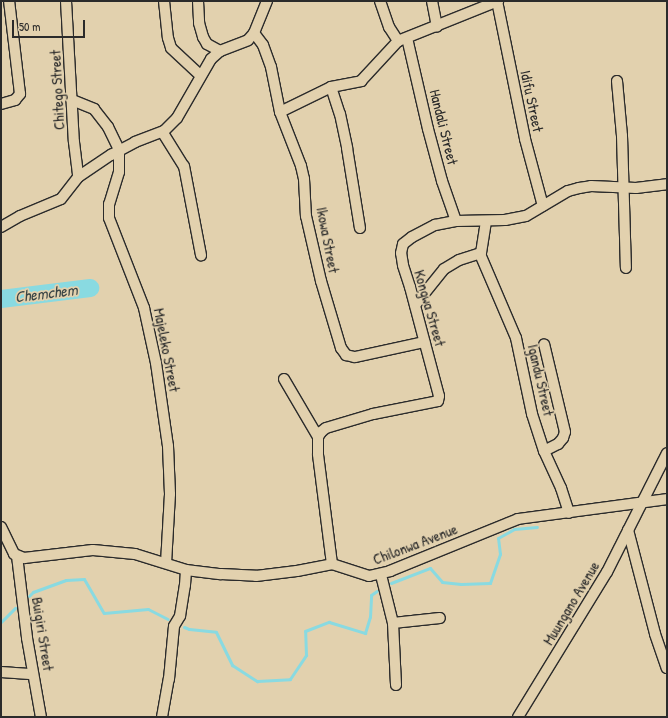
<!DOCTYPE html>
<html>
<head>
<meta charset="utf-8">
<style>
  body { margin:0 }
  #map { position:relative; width:668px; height:718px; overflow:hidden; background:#e2d1ae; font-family:"Patrick Hand",sans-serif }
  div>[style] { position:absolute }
  .stream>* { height:3px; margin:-1.5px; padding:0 1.5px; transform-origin:1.5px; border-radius:1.5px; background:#89dae1 }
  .river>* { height:18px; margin:-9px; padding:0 9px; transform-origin:9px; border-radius:9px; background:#89dae1 }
  .roads { filter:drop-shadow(1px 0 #2b2b2b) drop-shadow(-1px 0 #2b2b2b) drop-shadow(0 1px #2b2b2b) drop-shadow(0 -1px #2b2b2b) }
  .minor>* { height:10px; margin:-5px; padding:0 5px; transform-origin:5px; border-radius:5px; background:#e2d1ae }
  span { translate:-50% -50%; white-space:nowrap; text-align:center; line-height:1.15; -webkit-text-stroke:3.5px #e2d1ae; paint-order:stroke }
  .street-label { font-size:15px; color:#2b2b2b }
  .water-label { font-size:16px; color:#394546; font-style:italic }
  .frame { position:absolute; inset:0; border:2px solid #2b2b2b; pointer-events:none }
  .scale { position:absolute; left:12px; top:20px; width:73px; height:18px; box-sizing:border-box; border:2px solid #2b2b2b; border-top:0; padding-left:5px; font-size:12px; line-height:14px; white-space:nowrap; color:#2b2b2b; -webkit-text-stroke:3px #e2d1ae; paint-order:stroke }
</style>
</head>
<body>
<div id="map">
  <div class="stream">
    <i style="left:391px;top:583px;width:42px;rotate:-21deg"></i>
    <i style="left:430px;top:568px;width:18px;rotate:49deg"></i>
    <i style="left:442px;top:582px;width:19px;rotate:6deg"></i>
    <i style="left:461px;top:584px;width:29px;rotate:-2deg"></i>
    <i style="left:490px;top:583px;width:31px;rotate:-71deg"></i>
    <i style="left:500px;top:554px;width:16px;rotate:-97deg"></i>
    <i style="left:498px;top:538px;width:18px;rotate:-29deg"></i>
    <i style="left:514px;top:529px;width:23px;rotate:-5deg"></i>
    <i style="left:29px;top:596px;width:6px;rotate:-45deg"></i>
    <i style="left:33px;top:592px;width:35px;rotate:-20deg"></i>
    <i style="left:66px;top:580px;width:18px;rotate:-3deg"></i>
    <i style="left:84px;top:579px;width:39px;rotate:60deg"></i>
    <i style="left:104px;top:613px;width:44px;rotate:-5.2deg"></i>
    <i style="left:148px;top:609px;width:22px;rotate:27deg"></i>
    <i style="left:1px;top:622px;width:20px;rotate:-45deg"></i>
    <i style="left:184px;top:627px;width:5px;rotate:22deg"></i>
    <i style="left:189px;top:629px;width:27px;rotate:6deg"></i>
    <i style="left:216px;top:632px;width:37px;rotate:64deg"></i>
    <i style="left:232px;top:665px;width:30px;rotate:33deg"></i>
    <i style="left:257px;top:681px;width:33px;rotate:-3deg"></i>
    <i style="left:290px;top:679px;width:29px;rotate:-56deg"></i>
    <i style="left:306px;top:655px;width:24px;rotate:-92deg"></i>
    <i style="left:305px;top:631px;width:26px;rotate:-21deg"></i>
    <i style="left:329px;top:622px;width:38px;rotate:17deg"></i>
    <i style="left:365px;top:633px;width:17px;rotate:-73deg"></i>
    <i style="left:370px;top:617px;width:22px;rotate:-87deg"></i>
    <i style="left:371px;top:595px;width:7px;rotate:-34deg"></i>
  </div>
  <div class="river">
    <i style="left:1px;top:299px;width:90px;rotate:-7deg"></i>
  </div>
  <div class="roads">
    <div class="minor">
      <i style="left:66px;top:1px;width:141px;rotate:86.8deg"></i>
      <i style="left:74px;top:142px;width:35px;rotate:83deg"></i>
      <i style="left:164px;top:1px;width:37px;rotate:84deg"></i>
      <i style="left:168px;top:38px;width:10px;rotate:73deg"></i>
      <i style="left:171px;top:48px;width:40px;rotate:43deg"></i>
      <i style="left:198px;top:1px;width:22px;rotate:87deg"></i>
      <i style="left:199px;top:23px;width:15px;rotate:74deg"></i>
      <i style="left:203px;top:37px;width:8px;rotate:60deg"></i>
      <i style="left:207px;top:44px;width:15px;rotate:28deg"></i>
      <i style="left:380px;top:1px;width:28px;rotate:71deg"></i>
      <i style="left:389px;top:27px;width:17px;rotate:57deg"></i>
      <i style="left:398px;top:41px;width:108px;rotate:-21.8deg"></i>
      <i style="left:432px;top:1px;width:26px;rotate:79deg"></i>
      <i style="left:497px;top:1px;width:141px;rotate:78.5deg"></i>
      <i style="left:525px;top:139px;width:69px;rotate:75deg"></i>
      <i style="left:254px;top:33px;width:15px;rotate:53deg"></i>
      <i style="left:263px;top:45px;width:23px;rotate:70deg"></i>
      <i style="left:271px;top:67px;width:46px;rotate:78.7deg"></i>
      <i style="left:280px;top:112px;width:58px;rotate:68.7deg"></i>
      <i style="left:301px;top:166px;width:13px;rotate:77deg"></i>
      <i style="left:304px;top:179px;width:37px;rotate:87deg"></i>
      <i style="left:306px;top:216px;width:67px;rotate:77deg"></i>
      <i style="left:321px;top:281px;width:70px;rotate:73.4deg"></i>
      <i style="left:341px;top:348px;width:9px;rotate:54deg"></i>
      <i style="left:346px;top:355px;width:9px;rotate:13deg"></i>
      <i style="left:355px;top:357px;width:71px;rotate:-12.3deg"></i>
      <i style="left:407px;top:38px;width:93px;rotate:77deg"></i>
      <i style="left:428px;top:129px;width:54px;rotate:74.9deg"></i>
      <i style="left:442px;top:181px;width:42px;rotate:70.7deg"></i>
      <i style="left:617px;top:81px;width:55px;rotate:84.8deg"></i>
      <i style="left:622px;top:136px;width:132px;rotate:88.3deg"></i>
      <i style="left:331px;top:87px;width:28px;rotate:72deg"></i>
      <i style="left:340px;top:114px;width:35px;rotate:78deg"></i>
      <i style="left:347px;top:148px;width:81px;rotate:80.8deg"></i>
      <i style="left:72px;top:100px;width:24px;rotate:22deg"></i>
      <i style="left:94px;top:109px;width:23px;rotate:52deg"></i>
      <i style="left:108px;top:127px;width:25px;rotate:64deg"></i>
      <i style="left:119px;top:150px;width:22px;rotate:90deg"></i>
      <i style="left:119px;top:172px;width:34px;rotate:107deg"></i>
      <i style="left:109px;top:204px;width:14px;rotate:90deg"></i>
      <i style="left:109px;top:218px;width:97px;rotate:68.7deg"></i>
      <i style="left:144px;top:308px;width:56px;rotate:77.7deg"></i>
      <i style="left:156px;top:363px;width:84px;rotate:81.8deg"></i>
      <i style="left:168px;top:446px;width:48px;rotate:87.6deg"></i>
      <i style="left:170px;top:494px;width:69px;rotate:93.3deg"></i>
      <i style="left:1px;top:104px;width:15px;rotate:-16deg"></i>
      <i style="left:15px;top:100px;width:8px;rotate:-50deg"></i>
      <i style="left:20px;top:94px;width:94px;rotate:-96.7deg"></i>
      <i style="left:280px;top:112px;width:57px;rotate:-26.1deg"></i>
      <i style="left:331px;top:87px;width:31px;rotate:-11deg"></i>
      <i style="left:361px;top:81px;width:54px;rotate:-47.2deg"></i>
      <i style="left:163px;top:133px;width:39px;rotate:58deg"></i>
      <i style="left:184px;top:166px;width:91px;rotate:79.2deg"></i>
      <i style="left:1px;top:227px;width:22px;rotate:-30deg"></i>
      <i style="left:20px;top:216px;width:44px;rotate:-22.5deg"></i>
      <i style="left:61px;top:199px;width:28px;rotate:-52deg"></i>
      <i style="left:78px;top:177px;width:40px;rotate:-34deg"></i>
      <i style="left:111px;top:155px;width:27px;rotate:-28deg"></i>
      <i style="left:135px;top:142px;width:31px;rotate:-21deg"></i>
      <i style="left:164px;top:131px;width:18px;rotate:-45deg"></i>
      <i style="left:177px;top:118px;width:68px;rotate:-60deg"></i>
      <i style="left:211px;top:59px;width:12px;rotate:-42deg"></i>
      <i style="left:220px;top:51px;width:30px;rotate:-21deg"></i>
      <i style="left:248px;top:40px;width:9px;rotate:-49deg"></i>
      <i style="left:254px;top:33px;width:35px;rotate:-68deg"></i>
      <i style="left:480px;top:254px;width:91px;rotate:66.8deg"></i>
      <i style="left:516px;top:338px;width:78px;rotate:78.1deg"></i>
      <i style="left:532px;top:414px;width:39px;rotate:72deg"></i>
      <i style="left:544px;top:451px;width:41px;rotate:65.3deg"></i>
      <i style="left:561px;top:488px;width:26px;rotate:72deg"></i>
      <i style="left:415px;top:305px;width:46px;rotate:-51.1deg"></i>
      <i style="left:444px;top:269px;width:17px;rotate:-31deg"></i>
      <i style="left:459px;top:260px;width:23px;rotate:-18deg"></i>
      <i style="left:481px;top:253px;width:31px;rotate:-81deg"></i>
      <i style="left:284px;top:379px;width:67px;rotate:59.6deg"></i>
      <i style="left:544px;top:451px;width:16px;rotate:-27deg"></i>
      <i style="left:558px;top:444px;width:8px;rotate:-50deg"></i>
      <i style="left:563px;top:438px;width:6px;rotate:-72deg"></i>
      <i style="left:565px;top:432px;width:90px;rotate:-103.4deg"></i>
      <i style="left:1px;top:527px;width:30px;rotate:64deg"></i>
      <i style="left:14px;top:554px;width:11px;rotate:22deg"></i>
      <i style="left:24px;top:558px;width:69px;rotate:-6.6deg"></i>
      <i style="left:93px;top:550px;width:42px;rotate:5.4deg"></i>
      <i style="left:135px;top:554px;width:53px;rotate:17.4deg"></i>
      <i style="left:186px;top:570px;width:35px;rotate:7deg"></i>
      <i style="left:221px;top:574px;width:35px;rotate:3deg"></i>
      <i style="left:256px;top:576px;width:41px;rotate:-7deg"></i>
      <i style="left:297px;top:571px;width:36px;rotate:-11deg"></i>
      <i style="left:332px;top:564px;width:39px;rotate:18deg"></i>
      <i style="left:369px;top:576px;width:22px;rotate:-13deg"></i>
      <i style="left:390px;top:571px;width:138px;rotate:-22.1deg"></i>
      <i style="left:518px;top:519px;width:150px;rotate:-7.6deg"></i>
      <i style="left:628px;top:530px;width:107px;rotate:75.4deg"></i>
      <i style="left:655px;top:634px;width:36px;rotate:71deg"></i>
      <i style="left:17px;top:556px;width:83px;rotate:83deg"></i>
      <i style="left:27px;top:638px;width:80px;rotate:80deg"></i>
      <i style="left:332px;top:564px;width:111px;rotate:-97.3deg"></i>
      <i style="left:318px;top:454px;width:17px;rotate:-90deg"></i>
      <i style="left:318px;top:437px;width:6px;rotate:-59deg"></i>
      <i style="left:321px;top:432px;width:6px;rotate:-39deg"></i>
      <i style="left:326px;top:428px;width:49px;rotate:-16.6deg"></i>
      <i style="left:373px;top:414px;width:66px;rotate:-11.3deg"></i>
      <i style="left:438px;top:401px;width:5px;rotate:-79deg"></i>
      <i style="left:439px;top:396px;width:113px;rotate:-104.9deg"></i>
      <i style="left:410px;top:287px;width:23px;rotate:-108deg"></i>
      <i style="left:403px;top:265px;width:12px;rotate:-99deg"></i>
      <i style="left:401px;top:253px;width:9px;rotate:-77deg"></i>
      <i style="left:403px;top:244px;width:11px;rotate:-38deg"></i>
      <i style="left:412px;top:237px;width:26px;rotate:-28deg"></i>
      <i style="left:435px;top:225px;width:21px;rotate:-11deg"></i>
      <i style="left:456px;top:221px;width:49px;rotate:-1.2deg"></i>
      <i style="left:505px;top:220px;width:21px;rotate:-11deg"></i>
      <i style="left:526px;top:216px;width:49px;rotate:-30.8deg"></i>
      <i style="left:568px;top:191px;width:11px;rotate:-15deg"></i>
      <i style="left:579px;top:188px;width:12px;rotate:-9deg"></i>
      <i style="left:591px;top:186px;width:45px;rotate:2.5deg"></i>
      <i style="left:636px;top:188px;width:31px;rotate:-7deg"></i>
      <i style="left:381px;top:575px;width:49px;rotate:76deg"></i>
      <i style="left:393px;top:623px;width:62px;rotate:87.2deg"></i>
      <i style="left:393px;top:623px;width:47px;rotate:-6.1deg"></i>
      <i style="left:1px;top:672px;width:32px;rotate:4deg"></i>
      <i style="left:162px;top:717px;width:39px;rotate:-80deg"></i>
      <i style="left:169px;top:679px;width:53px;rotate:-84.6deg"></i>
      <i style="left:174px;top:626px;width:12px;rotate:-59deg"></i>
      <i style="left:180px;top:616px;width:31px;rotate:-81deg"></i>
      <i style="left:185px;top:585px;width:15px;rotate:-86deg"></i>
      <i style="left:518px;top:717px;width:170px;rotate:-58.5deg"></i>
      <i style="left:607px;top:572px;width:133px;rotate:-63.2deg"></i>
    </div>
  </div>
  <div class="street-label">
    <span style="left:57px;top:90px;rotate:-93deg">Chitego Street</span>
    <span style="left:532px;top:101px;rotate:78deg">Idifu Street</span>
    <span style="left:444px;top:127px;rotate:76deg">Handali Street</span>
    <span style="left:328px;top:240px;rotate:79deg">Ikowa Street</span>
    <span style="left:430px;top:308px;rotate:74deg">Kongwa Street</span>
    <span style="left:167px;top:350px;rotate:79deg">Majeleko Street</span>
    <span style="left:541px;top:380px;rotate:77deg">Igandu Street</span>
    <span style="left:415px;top:544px;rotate:-21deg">Chilonwa Avenue</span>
    <span style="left:571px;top:603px;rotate:-59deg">Muungano Avenue</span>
    <span style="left:43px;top:634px;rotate:81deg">Buigiri Street</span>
  </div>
  <div class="water-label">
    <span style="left:46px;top:293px;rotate:-7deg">Chemchem</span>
  </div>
  <div class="frame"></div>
  <div class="scale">50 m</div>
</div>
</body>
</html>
